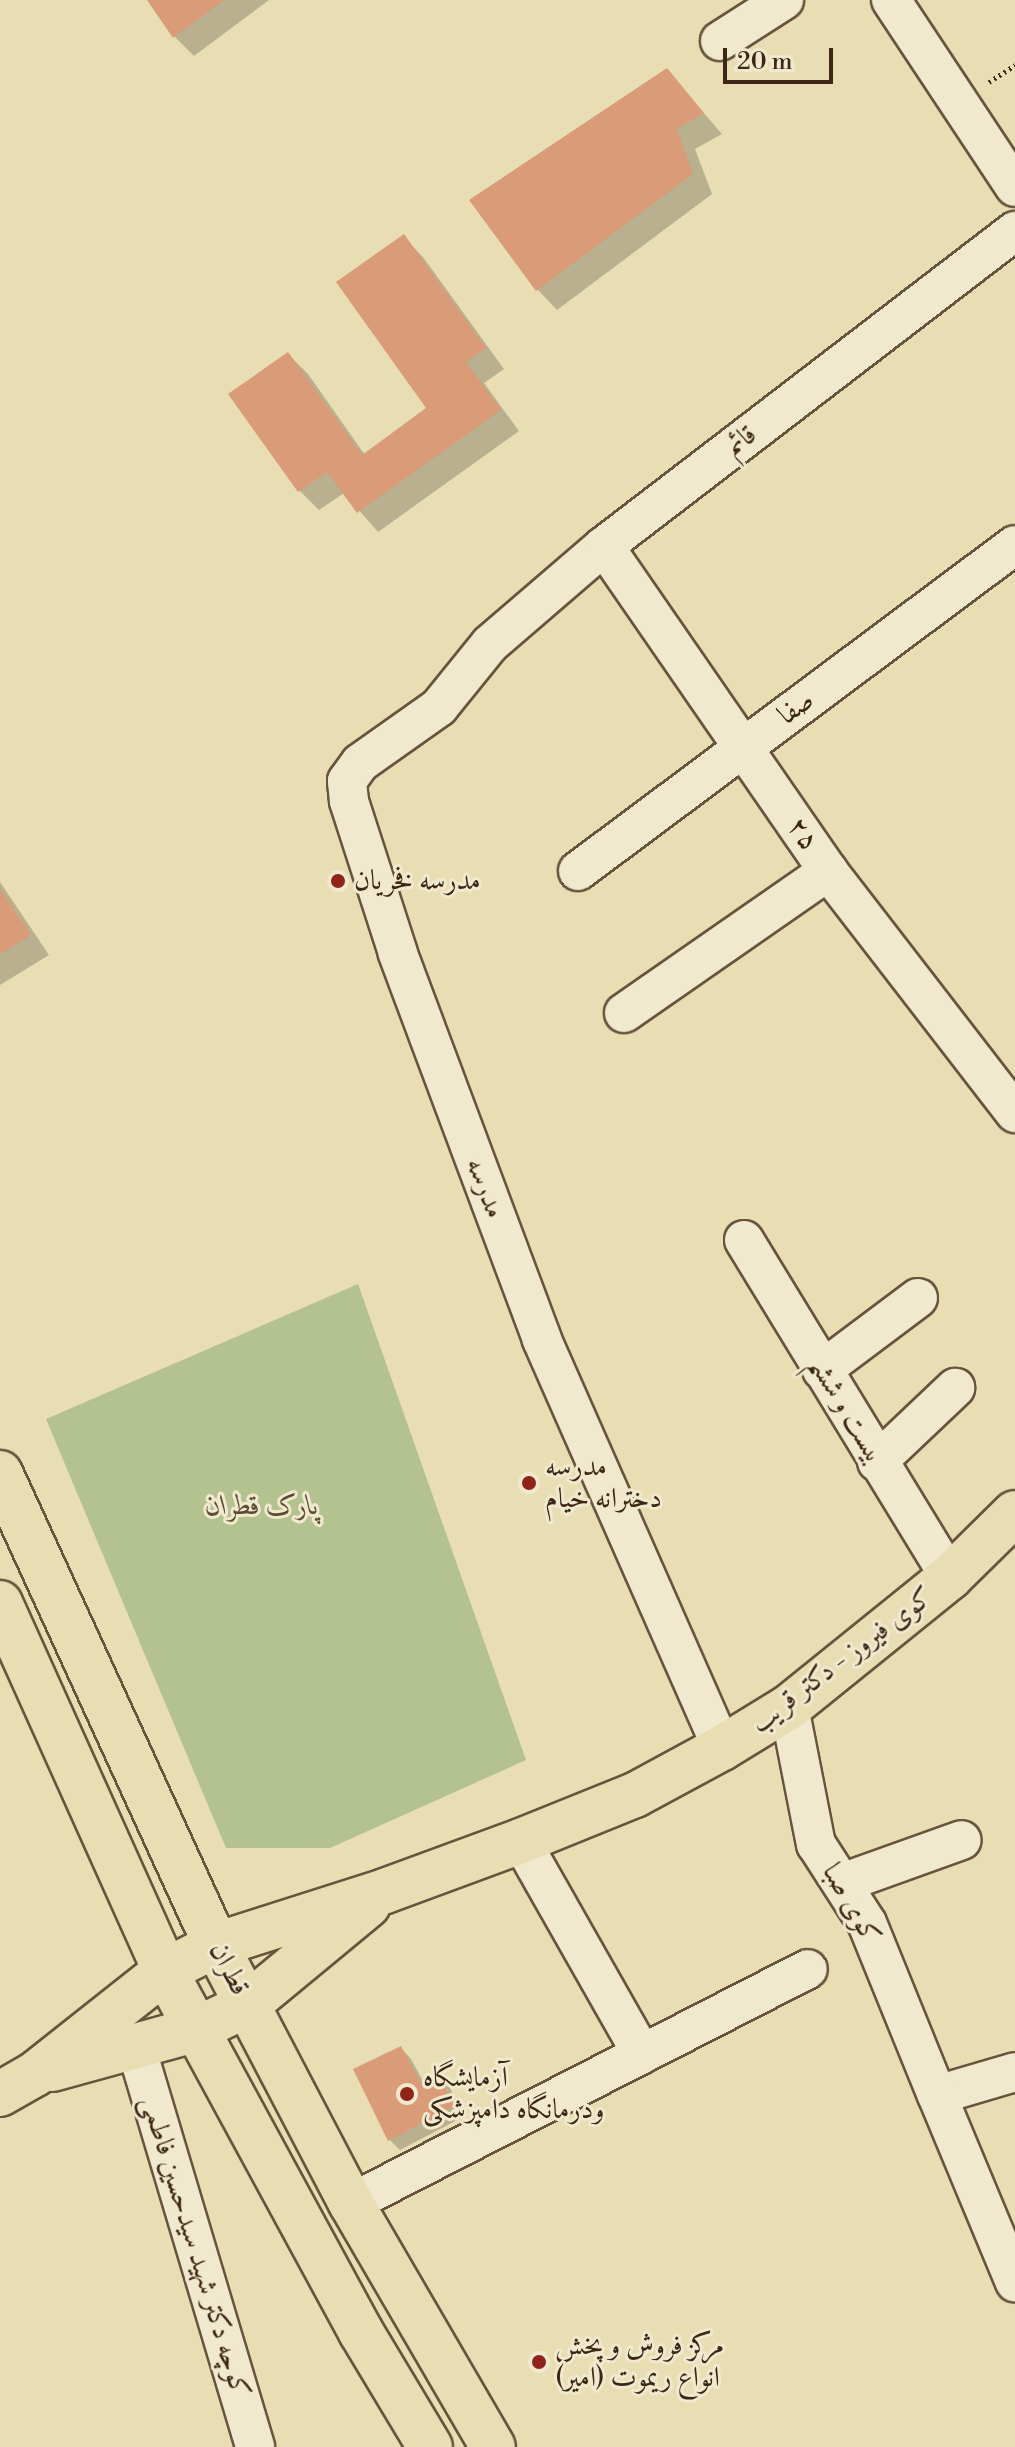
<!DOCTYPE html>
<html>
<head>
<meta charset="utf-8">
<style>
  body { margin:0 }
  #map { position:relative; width:1015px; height:2447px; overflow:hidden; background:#e8ddb3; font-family:"Libre Bodoni",Amiri,serif }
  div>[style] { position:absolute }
  .green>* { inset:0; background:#b3c28f }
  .shadow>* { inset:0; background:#0003 }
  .building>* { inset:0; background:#d99b78 }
  .path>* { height:5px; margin-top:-2.5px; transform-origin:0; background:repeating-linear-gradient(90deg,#3d2615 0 2px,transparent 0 6px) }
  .roads { filter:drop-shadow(2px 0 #68543c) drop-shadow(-2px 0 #68543c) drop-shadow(0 2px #68543c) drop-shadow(0 -2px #68543c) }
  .minor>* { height:38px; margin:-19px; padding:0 19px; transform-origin:19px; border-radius:19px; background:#f0e9ce }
  .major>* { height:44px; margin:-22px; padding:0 22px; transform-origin:22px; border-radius:22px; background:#e8ddb3 }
  .dots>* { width:22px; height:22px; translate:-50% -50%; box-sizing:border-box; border:4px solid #f0e9ce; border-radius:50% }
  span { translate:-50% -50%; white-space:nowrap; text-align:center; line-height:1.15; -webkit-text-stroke:6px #f0e9ce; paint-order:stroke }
  .street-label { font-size:28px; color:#3d2615 }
  .poi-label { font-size:28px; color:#3d2615 }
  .left { translate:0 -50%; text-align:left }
  .park-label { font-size:28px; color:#5a4d34; font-style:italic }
  .scale { position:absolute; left:723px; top:48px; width:110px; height:36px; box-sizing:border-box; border:4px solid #3d2615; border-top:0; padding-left:10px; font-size:24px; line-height:28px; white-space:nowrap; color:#3d2615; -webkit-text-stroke:6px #f0e9ce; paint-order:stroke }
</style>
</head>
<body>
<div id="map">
  <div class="green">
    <i style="clip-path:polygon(358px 1284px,526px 1760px,330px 1848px,226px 1848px,46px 1419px)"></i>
  </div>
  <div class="shadow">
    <i style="clip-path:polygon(149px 0,269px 0,194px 56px,175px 37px)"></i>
    <i style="clip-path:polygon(667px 71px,722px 134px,695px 149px,712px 194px,557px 310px,538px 290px,472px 200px)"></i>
    <i style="clip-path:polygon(403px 237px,423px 257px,504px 369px,484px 383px,519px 431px,378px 532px,344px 493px,319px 510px,300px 491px,288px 354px,308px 374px,365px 455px,429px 409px)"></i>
    <i style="clip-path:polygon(0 882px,49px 955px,0 985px)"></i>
    <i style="clip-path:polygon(401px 2048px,411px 2059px,424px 2083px,439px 2077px,450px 2088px,463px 2117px,400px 2150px,390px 2140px)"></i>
  </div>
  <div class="building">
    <i style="clip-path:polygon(147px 0,224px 0,173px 38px)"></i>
    <i style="clip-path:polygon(667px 68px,704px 113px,677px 129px,693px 174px,536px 291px,469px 200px)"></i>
    <i style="clip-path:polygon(404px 234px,486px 348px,466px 362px,501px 410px,357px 513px,327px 472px,298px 492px,228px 394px,288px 352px,362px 455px,426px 408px,336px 282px)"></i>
    <i style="clip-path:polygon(0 889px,31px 935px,0 954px)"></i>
    <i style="clip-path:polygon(401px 2046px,420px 2082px,440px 2075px,453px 2107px,388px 2141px,353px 2069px)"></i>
  </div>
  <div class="path">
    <i style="left:989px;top:82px;width:31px;rotate:-33deg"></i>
  </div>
  <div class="roads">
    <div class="minor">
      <i style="left:891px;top:0;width:224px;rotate:56.5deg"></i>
      <i style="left:720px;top:41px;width:76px;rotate:-32.6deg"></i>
      <i style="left:604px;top:546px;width:395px;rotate:55.4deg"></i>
      <i style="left:828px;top:871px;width:306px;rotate:52.3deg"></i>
      <i style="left:578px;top:871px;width:545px;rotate:-36.72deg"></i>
      <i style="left:624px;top:1013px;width:249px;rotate:-34.8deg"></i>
      <i style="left:744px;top:1240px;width:395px;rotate:58.6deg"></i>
      <i style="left:822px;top:1370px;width:120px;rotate:-36.9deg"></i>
      <i style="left:877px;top:1462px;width:108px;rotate:-43.5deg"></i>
      <i style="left:789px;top:1707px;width:140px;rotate:78.9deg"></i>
      <i style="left:816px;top:1844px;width:94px;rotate:57.2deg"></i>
      <i style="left:867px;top:1923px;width:186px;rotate:67.9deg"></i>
      <i style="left:937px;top:2095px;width:81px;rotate:-16.4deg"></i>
      <i style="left:722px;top:1748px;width:447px;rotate:-113.8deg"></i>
      <i style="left:542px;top:1339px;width:412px;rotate:-110.5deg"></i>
      <i style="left:398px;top:953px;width:160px;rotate:-107.9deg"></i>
      <i style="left:349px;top:801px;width:20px;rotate:-96deg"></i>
      <i style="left:347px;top:781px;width:22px;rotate:-54deg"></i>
      <i style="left:360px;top:763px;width:97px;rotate:-35.3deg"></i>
      <i style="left:439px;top:707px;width:81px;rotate:-51deg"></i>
      <i style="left:490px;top:644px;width:150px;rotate:-40.7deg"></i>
      <i style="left:604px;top:546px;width:518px;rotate:-37.47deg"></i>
      <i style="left:521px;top:1841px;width:245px;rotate:60.4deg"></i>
      <i style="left:842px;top:1883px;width:127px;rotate:-19.7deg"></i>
      <i style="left:136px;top:2047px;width:417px;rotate:73.4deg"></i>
      <i style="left:937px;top:2095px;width:203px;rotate:67.4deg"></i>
      <i style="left:351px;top:2203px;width:513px;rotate:-27.11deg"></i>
    </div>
    <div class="major">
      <i style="left:0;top:1473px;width:519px;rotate:65.41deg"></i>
      <i style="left:216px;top:1945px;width:291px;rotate:62.4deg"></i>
      <i style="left:351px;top:2203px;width:282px;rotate:59.8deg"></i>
      <i style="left:0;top:1603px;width:403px;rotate:65.8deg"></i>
      <i style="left:165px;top:1971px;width:411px;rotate:61.5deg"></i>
      <i style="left:361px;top:2332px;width:134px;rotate:59deg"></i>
      <i style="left:52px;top:2069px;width:150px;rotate:-15.4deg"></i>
      <i style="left:197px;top:2029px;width:55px;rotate:-25.6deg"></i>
      <i style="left:247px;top:2005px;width:157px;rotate:-39.6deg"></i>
      <i style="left:0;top:2094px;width:40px;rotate:-29.7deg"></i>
      <i style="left:35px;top:2074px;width:166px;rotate:-38.4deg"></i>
      <i style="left:165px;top:1971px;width:57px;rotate:-27deg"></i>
      <i style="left:216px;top:1945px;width:177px;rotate:-17.7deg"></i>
      <i style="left:385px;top:1891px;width:145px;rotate:-20.2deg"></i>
      <i style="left:521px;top:1841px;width:123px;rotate:-22deg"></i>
      <i style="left:635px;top:1795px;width:99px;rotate:-28.4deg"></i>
      <i style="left:722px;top:1748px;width:79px;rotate:-31.5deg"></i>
      <i style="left:789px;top:1707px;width:207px;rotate:-38.9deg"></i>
      <i style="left:950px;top:1577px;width:91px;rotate:-44.6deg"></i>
    </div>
  </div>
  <div class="dots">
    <i style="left:338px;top:881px;background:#8f2418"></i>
    <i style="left:529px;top:1483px;background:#8f2418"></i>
    <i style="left:407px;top:2094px;background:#8f2418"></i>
    <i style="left:539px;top:2362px;background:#8f2418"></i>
  </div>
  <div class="street-label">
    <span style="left:741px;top:441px;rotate:-37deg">قائم</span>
    <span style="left:796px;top:708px;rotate:-37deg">صفا</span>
    <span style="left:803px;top:834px;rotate:55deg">۲۵</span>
    <span style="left:485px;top:1188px;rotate:69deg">مدرسه</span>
    <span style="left:846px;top:1410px;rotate:59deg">بیست و ششم</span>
    <span style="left:842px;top:1660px;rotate:-37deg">کوی فیروز - دکتر قریب</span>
    <span style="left:851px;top:1904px;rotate:60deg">کوی صبا</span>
    <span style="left:229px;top:1969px;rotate:63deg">قطران</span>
    <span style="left:195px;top:2247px;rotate:73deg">کوچه دکتر شهید سیدحسین فاطمی</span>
  </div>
  <div class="poi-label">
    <span class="left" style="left:354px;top:881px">مدرسه فخریان</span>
    <span class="left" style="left:545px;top:1483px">مدرسه<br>دخترانه خیام</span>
    <span class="left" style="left:423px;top:2094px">آزمایشگاه<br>ودرمانگاه دامپزشکی</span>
    <span class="left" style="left:555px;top:2362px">مرکز فروش و پخش<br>انواع ریموت (امیر)</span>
  </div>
  <div class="park-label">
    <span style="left:262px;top:1506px">پارک قطران</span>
  </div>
  <div class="scale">20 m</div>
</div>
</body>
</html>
